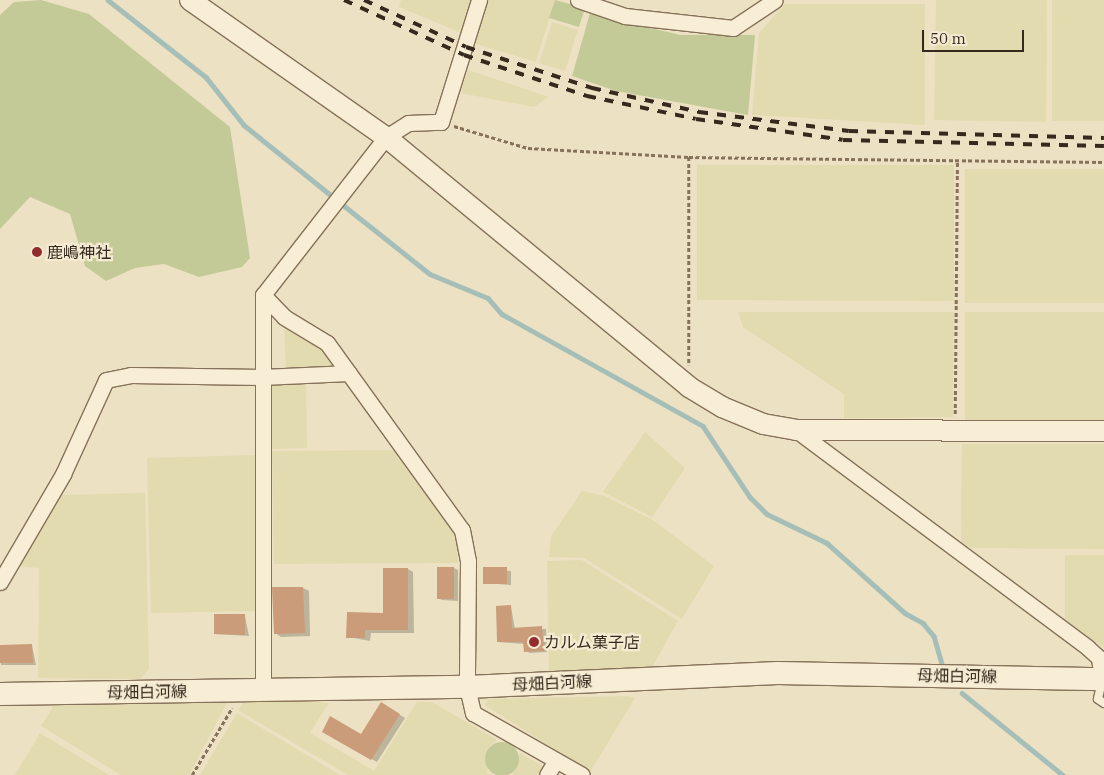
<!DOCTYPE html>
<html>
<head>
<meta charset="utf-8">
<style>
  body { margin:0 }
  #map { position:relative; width:1104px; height:775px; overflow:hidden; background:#ede1c3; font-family:"IBM Plex Serif","Noto Sans JP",serif }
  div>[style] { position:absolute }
  .farmland>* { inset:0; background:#e2dbb0 }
  .green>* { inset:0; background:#c4ca97 }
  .round { border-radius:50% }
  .shadow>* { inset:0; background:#0003 }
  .stream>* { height:4.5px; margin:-2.25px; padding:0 2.25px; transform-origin:2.25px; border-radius:2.25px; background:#a5bfb8 }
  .building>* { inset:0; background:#ca9c7a }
  .path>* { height:2.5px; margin-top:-1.25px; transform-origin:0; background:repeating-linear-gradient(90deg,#86725a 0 4px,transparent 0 6.5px) }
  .roads { filter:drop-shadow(1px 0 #86725a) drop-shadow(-1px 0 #86725a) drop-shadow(0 1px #86725a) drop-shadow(0 -1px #86725a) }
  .service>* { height:8px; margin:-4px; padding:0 4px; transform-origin:4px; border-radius:4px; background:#f8eed6 }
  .minor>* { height:15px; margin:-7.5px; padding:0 7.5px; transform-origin:7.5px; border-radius:7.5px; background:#f8eed6 }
  .tertiary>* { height:20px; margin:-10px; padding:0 10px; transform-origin:10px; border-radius:10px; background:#f8eed6 }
  .secondary>* { height:22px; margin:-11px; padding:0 11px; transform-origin:11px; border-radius:11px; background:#f8eed6 }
  .rail>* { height:4px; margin-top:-2px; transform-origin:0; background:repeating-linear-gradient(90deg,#362a1e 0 9px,transparent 0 18px) }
  .dots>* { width:14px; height:14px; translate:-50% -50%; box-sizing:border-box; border:2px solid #f4ebd2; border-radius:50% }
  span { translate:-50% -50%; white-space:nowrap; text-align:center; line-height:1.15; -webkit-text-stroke:4.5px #f4ebd2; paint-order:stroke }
  .poi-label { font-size:16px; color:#362a1e }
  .left { translate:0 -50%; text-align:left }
  .street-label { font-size:16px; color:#362a1e }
  .scale { position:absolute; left:922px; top:30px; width:102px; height:22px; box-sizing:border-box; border:2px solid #362a1e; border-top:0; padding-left:6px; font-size:15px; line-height:18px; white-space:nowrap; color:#362a1e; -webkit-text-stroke:4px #f4ebd2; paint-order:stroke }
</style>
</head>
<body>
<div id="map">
  <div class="farmland">
    <i style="clip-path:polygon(401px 0,475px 0,464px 34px,399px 7px)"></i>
    <i style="clip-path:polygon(486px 0,555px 0,536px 62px,473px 43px)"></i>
    <i style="clip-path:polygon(936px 0,1047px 0,1046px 122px,934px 120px)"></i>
    <i style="clip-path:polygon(1052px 0,1104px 0,1104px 121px,1052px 121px)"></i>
    <i style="clip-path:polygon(785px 4px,925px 4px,925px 125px,752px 115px,759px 33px)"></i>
    <i style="clip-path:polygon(552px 22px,578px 30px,565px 71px,539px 63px)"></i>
    <i style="clip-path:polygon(468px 70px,549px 97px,534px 107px,460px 93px)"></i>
    <i style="clip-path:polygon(697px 165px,954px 165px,954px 301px,697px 300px)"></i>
    <i style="clip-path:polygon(965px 169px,1104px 169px,1104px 303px,965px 303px)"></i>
    <i style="clip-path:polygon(738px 312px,954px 312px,953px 417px,844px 418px,844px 394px,743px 327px)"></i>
    <i style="clip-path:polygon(965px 312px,1104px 312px,1104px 420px,965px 420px)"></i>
    <i style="clip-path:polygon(284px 322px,312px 337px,340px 369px,286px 372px)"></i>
    <i style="clip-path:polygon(306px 381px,307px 448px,272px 449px,271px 382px)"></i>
    <i style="clip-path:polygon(645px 432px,685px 468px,652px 517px,603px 492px)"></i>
    <i style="clip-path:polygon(962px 444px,1104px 444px,1104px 549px,971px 548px,961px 542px)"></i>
    <i style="clip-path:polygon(398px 450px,457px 531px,458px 563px,274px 564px,272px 451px)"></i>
    <i style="clip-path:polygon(255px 455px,259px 611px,151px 613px,147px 458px)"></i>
    <i style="clip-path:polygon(582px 491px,605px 496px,653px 520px,714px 566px,682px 619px,584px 558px,549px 557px,551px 536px)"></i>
    <i style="clip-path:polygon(145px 493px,149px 669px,140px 679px,38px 678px,39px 568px,18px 566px,58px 495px)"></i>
    <i style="clip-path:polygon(1065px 555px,1104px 555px,1104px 648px,1065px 620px)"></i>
    <i style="clip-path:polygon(582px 560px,678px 621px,650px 671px,549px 673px,547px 561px)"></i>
    <i style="clip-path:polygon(628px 696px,635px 698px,590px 772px,485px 705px,488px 699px)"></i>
    <i style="clip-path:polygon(229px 699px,189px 775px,121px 775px,41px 726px,56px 702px)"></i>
    <i style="clip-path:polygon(245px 700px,329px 703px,310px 733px,374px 771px,417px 702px,432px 702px,497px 740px,490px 746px,487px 773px,493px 775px,348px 775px,238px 710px)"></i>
    <i style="clip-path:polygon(237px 713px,340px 775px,200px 775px)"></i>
    <i style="clip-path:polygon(40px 733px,109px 775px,15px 775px)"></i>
    <i style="clip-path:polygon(520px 753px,548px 769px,545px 775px,512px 775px)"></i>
  </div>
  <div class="green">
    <i style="clip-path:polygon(41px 0,89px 14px,230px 127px,250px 258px,242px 267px,199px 277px,164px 264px,135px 268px,106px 281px,85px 266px,70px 214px,30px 197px,0 229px,0 15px,14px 2px)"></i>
    <i style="clip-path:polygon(555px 0,585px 8px,579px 27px,549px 18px)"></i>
    <i style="clip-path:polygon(590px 13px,680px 35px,755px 35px,748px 115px,616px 91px,572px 76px)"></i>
    <i class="round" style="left:485px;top:742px;width:34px;height:34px"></i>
  </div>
  <div class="shadow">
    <i style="clip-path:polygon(454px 568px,458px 570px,458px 601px,442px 600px,438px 598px)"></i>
    <i style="clip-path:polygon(408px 569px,413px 572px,414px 633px,371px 633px,370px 641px,348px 637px,384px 614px)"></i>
    <i style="clip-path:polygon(485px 569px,511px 571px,511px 585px,485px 583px)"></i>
    <i style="clip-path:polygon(303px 588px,309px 591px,310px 636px,281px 637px,275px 633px)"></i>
    <i style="clip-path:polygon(511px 607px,515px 629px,546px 629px,547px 652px,529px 653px,524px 644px,498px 642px)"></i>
    <i style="clip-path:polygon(245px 616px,249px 636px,215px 634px)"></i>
    <i style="clip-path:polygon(0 646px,32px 646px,36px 665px,1px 665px)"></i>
    <i style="clip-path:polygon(382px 704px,405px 718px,377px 762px,323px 732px,362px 736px)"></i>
  </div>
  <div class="stream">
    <i style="left:108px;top:0;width:125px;rotate:38.2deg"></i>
    <i style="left:206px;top:77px;width:61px;rotate:51.6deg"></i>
    <i style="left:244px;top:125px;width:113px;rotate:38.9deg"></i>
    <i style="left:342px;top:204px;width:112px;rotate:38.5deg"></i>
    <i style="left:430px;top:274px;width:63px;rotate:22.5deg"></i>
    <i style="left:488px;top:298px;width:21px;rotate:49deg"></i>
    <i style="left:502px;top:314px;width:230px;rotate:29.1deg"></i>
    <i style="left:703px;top:426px;width:85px;rotate:56.5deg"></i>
    <i style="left:750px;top:497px;width:24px;rotate:45deg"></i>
    <i style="left:767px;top:514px;width:67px;rotate:25.8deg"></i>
    <i style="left:827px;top:543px;width:105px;rotate:41.9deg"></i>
    <i style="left:905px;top:613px;width:21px;rotate:29deg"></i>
    <i style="left:923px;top:623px;width:17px;rotate:50deg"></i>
    <i style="left:934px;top:636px;width:33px;rotate:74deg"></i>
    <i style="left:962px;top:693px;width:130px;rotate:39.1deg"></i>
  </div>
  <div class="building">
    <i style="clip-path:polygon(437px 567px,454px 567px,454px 599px,437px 599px)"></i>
    <i style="clip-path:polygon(483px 567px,507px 567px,507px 584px,483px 584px)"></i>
    <i style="clip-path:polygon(383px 568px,408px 568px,408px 630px,365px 630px,365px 638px,346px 638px,347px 612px,383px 613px)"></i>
    <i style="clip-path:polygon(272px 587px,303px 587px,305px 633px,274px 634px)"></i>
    <i style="clip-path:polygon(511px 605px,512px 628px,542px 626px,544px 651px,524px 652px,523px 642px,497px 642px,496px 606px)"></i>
    <i style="clip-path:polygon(214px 614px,245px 614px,245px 635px,214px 634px)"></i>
    <i style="clip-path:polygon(32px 644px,33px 663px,0 663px,0 645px)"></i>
    <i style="clip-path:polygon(381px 702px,400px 714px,371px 760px,322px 732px,330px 716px,361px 734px)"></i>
  </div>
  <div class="path">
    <i style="left:454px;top:126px;width:77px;rotate:16.6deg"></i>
    <i style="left:528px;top:148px;width:161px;rotate:3.2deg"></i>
    <i style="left:689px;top:157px;width:415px;rotate:0.7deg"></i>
    <i style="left:689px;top:157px;width:208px;rotate:90deg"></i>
    <i style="left:955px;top:414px;width:254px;rotate:-89.5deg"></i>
    <i style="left:192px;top:775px;width:78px;rotate:-59.2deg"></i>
  </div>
  <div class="roads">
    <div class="service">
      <i style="left:1102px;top:681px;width:18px;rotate:103deg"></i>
      <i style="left:1098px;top:699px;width:7px;rotate:34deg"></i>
    </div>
    <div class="minor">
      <i style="left:578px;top:0;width:50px;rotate:18.8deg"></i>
      <i style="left:625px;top:16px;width:109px;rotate:6.3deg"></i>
      <i style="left:733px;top:28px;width:50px;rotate:-33.7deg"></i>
      <i style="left:263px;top:295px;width:30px;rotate:46deg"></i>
      <i style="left:284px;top:317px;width:50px;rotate:31.2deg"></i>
      <i style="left:327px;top:343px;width:231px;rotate:54.2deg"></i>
      <i style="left:462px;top:530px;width:32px;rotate:79deg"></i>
      <i style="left:468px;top:561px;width:126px;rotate:90.5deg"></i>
      <i style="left:467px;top:687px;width:27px;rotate:77deg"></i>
      <i style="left:473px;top:713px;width:125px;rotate:29.6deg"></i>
      <i style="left:796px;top:430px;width:364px;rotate:36.7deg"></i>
      <i style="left:1088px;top:648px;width:15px;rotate:42deg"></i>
      <i style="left:1099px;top:658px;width:21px;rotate:82deg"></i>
      <i style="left:0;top:582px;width:125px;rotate:-59.7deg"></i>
      <i style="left:63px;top:474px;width:103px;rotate:-65.4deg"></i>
      <i style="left:106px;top:380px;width:25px;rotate:-11deg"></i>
      <i style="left:131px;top:375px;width:131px;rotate:0.9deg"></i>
      <i style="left:262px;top:377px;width:87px;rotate:-2.6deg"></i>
      <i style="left:263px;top:689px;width:394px;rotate:-90deg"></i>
      <i style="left:263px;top:295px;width:200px;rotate:-52.1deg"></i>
      <i style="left:386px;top:137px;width:26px;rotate:-32deg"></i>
      <i style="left:408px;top:123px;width:33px;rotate:-2deg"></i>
      <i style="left:441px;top:122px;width:128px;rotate:-72.7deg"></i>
      <i style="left:547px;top:775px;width:17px;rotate:-59deg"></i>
    </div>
    <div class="tertiary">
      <i style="left:190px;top:0;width:239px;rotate:35deg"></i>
      <i style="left:386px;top:137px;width:393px;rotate:39.5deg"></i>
      <i style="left:689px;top:387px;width:39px;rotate:31deg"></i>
      <i style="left:722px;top:407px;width:44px;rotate:22.5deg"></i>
      <i style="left:763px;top:424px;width:34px;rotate:10deg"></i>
      <i style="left:796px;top:430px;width:308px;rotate:0.2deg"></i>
    </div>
    <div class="secondary">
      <i style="left:0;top:694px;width:467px;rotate:-0.9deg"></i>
      <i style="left:467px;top:687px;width:311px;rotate:-2.6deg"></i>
      <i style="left:778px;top:673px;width:326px;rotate:1.1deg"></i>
    </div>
  </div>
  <div class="rail">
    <i style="left:344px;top:0;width:132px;rotate:24.6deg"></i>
    <i style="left:464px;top:55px;width:130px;rotate:18.4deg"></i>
    <i style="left:587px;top:96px;width:111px;rotate:11.9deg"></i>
    <i style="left:696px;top:119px;width:148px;rotate:8.1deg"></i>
    <i style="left:843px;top:140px;width:261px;rotate:1.3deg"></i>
    <i style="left:364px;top:0;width:112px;rotate:24.7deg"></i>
    <i style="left:466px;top:47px;width:133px;rotate:18deg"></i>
    <i style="left:592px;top:88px;width:110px;rotate:12.6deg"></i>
    <i style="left:699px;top:112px;width:151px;rotate:7.2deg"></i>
    <i style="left:849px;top:131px;width:255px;rotate:1.6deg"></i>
  </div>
  <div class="dots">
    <i style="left:37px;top:252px;background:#932d2c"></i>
    <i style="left:534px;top:642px;background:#932d2c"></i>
  </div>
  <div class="poi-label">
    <span class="left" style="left:47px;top:252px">鹿嶋神社</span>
    <span class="left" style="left:544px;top:642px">カルム菓子店</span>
  </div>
  <div class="street-label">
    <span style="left:957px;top:676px;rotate:1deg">母畑白河線</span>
    <span style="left:552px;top:683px;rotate:-3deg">母畑白河線</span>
    <span style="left:147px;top:692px;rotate:-1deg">母畑白河線</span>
  </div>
  <div class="scale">50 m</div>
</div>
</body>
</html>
